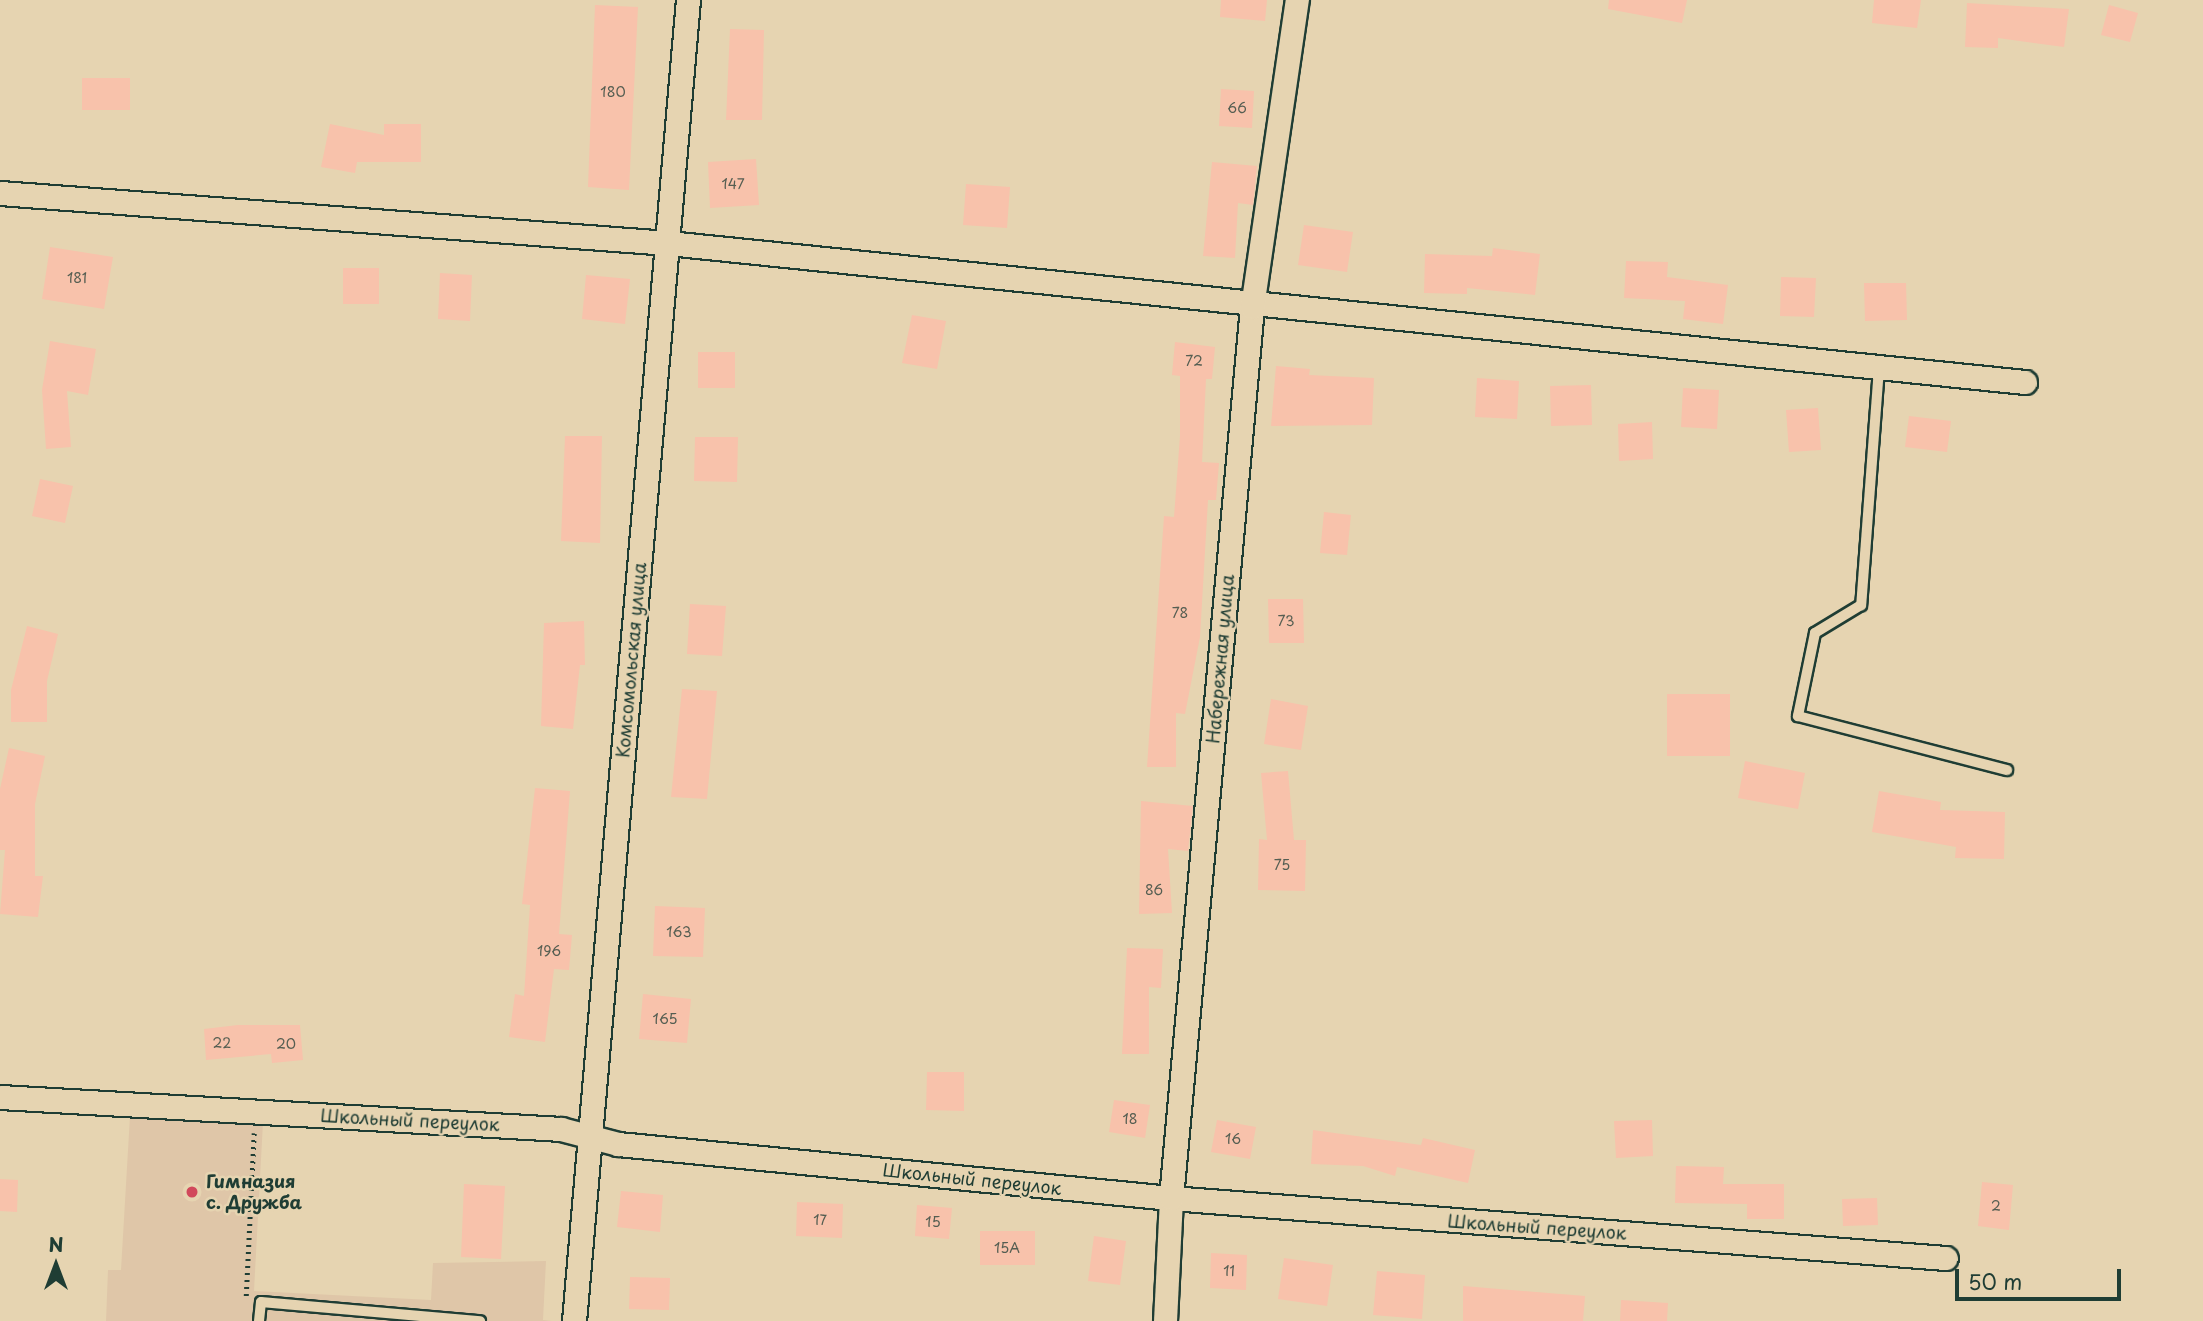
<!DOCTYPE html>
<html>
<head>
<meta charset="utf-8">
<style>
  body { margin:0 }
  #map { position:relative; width:2203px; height:1321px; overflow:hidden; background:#e6d4b1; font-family:"Playpen Sans",sans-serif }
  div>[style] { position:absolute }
  .built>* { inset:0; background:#dfc6a8 }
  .building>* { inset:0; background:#f8c2ab }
  .path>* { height:4.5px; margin-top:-2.25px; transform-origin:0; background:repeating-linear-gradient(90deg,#1f3d34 0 2px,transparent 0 7px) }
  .roads { filter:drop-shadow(2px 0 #1f3d34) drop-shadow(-2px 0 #1f3d34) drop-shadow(0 2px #1f3d34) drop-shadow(0 -2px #1f3d34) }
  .service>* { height:10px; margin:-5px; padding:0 5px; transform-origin:5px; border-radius:5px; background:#e6d4b1 }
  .minor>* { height:23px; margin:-11.5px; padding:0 11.5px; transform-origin:11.5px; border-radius:11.5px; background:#e6d4b1 }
  .dots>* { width:19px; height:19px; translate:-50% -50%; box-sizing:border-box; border:4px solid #e6d4b1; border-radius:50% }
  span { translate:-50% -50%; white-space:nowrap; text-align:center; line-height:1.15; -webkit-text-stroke:5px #e6d4b1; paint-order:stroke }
  .number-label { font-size:14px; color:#555e52 }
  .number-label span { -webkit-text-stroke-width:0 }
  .street-label { font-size:18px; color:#1f3d34 }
  .poi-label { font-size:18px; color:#1f3d34; font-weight:700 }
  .left { translate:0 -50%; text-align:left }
  .north { position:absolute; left:21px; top:1230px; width:70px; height:70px; -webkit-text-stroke:5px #e6d4b1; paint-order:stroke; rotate:0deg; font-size:19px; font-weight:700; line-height:28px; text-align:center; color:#1f3d34 }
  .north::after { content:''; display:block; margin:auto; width:24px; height:32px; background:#1f3d34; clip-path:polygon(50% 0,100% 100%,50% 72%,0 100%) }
  .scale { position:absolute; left:1955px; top:1269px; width:166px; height:32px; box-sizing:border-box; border:4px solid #1f3d34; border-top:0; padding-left:9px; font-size:21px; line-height:24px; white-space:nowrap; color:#1f3d34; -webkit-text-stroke:5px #e6d4b1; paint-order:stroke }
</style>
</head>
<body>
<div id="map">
  <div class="built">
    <i style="clip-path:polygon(130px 1116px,263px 1122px,254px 1291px,431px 1300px,433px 1263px,546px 1261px,543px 1320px,552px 1321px,106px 1321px,108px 1270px,121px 1270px)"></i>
  </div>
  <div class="building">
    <i style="clip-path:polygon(1221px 0,1267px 0,1265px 21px,1220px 17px)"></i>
    <i style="clip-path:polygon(1609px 0,1687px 0,1682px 23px,1608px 9px)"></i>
    <i style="clip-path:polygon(1874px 0,1921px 0,1917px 28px,1872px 23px)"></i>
    <i style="clip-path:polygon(1967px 3px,2069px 9px,2064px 47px,1998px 38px,1998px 48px,1965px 47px)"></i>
    <i style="clip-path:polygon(595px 5px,638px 7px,629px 190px,588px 187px)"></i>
    <i style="clip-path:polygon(2109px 5px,2138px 13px,2130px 42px,2101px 35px)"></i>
    <i style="clip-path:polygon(730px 29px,764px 30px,762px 120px,726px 120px)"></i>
    <i style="clip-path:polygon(82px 78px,130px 78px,130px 110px,82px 110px)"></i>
    <i style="clip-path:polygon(1221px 89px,1254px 91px,1252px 128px,1219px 126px)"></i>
    <i style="clip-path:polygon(330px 124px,384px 135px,384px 124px,421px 124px,421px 162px,357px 162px,355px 173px,321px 167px)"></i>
    <i style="clip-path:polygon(756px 159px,759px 205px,710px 208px,708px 162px)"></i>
    <i style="clip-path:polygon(1212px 162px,1257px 166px,1253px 205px,1238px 203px,1235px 258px,1203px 256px)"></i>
    <i style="clip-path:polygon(966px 184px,1010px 187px,1007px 228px,963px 225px)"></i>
    <i style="clip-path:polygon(1304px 225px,1353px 232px,1347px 272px,1298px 265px)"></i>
    <i style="clip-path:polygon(50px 247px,113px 257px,104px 309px,42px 299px)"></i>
    <i style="clip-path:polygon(1493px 248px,1540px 254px,1535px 295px,1467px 288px,1467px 294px,1424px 293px,1425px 254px,1492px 256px)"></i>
    <i style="clip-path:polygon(1626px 261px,1668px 262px,1667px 277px,1728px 285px,1723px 324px,1683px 319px,1685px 301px,1624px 298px)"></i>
    <i style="clip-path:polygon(343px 268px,379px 268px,379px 304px,343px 304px)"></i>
    <i style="clip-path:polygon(440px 273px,472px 275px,470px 321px,438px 319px)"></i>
    <i style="clip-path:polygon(586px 275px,630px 279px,625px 324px,582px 319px)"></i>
    <i style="clip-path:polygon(1781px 277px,1816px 278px,1814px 317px,1780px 316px)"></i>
    <i style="clip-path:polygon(1864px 283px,1906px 283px,1907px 320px,1865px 321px)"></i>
    <i style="clip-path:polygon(912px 315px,946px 321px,937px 369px,902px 363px)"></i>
    <i style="clip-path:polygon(50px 341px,96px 349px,88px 395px,67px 391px,71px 447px,46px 449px,42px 390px)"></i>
    <i style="clip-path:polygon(1175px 342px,1215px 347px,1212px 379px,1206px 379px,1202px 462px,1219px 463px,1216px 500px,1208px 500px,1200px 637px,1185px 714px,1176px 713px,1176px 767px,1147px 767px,1164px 516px,1174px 517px,1180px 436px,1180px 376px,1172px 375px)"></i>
    <i style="clip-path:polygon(698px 352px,735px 352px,735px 388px,698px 388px)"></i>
    <i style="clip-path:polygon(1276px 366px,1310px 369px,1309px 375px,1374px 378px,1372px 425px,1271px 426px)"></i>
    <i style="clip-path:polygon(1477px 378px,1519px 381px,1517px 419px,1475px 417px)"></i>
    <i style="clip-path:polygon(1591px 385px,1592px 425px,1551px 426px,1550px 386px)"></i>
    <i style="clip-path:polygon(1683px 388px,1719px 390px,1717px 429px,1681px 427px)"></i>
    <i style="clip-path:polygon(1818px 408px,1821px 450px,1789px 452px,1786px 410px)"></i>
    <i style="clip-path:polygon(1909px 416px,1951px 421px,1947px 452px,1905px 447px)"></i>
    <i style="clip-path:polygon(1652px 422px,1653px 459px,1619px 461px,1618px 424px)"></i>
    <i style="clip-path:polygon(565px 436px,602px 436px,600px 543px,561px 541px)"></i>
    <i style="clip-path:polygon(695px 437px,738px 437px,737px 482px,694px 481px)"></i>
    <i style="clip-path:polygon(40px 479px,73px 486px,65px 523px,32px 516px)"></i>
    <i style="clip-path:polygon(1324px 512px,1351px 515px,1347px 555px,1320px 553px)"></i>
    <i style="clip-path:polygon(1268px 599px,1303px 599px,1304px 643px,1269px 643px)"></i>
    <i style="clip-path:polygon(690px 604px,726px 606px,722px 656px,687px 654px)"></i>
    <i style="clip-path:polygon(584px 621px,585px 665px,580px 665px,573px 729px,541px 726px,544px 623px)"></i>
    <i style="clip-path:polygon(27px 626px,58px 634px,47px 681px,47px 722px,11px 722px,11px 690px)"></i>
    <i style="clip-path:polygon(682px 689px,717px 691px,707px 799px,671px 797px)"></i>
    <i style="clip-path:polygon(1667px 694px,1730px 694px,1730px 756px,1667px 756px)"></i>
    <i style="clip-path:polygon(1271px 699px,1308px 706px,1301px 750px,1264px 744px)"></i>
    <i style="clip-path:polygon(9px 748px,45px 756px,35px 804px,35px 876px,43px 876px,38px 917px,0 914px,5px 850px,0 850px,0 789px)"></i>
    <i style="clip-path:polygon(1745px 761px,1805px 773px,1798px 809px,1738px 798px)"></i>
    <i style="clip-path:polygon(1288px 771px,1294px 840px,1306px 840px,1305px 891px,1258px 890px,1259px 839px,1267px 840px,1261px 773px)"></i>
    <i style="clip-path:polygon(535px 788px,570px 791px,559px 934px,572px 935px,569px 970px,554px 969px,545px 1042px,509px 1037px,515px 994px,524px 996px,530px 905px,522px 904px)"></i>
    <i style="clip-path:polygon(1879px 791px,1941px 802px,1940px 810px,2005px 812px,2004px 859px,1955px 858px,1956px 847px,1872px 832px)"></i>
    <i style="clip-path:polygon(1141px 801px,1193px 806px,1188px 851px,1168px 849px,1172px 913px,1139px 914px)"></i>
    <i style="clip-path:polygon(655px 906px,705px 908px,703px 957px,653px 956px)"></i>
    <i style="clip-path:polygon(1127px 948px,1163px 949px,1161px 988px,1149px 987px,1149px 1054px,1122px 1054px)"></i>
    <i style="clip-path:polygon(643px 994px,691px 999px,687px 1043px,639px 1039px)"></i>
    <i style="clip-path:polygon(238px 1025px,300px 1025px,303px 1060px,272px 1063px,271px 1054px,206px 1060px,204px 1029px)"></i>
    <i style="clip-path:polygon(927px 1072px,964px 1072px,964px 1111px,926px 1110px)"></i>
    <i style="clip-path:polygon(1114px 1100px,1150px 1105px,1145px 1138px,1109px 1132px)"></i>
    <i style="clip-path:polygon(1217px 1120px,1256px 1127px,1250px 1159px,1211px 1152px)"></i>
    <i style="clip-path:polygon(1652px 1120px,1653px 1156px,1616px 1158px,1614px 1121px)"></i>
    <i style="clip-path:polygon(1313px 1130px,1421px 1145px,1423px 1138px,1475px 1150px,1468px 1183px,1397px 1167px,1395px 1176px,1363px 1166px,1311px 1164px)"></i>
    <i style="clip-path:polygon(1676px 1166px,1724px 1167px,1723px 1184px,1784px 1184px,1784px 1219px,1747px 1219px,1747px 1204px,1675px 1203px)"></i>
    <i style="clip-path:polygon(0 1179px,18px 1180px,17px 1212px,0 1211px)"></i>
    <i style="clip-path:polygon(1982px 1182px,2013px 1185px,2009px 1230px,1978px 1226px)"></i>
    <i style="clip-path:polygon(464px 1184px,505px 1186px,501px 1259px,461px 1257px)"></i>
    <i style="clip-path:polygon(621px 1191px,663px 1195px,660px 1232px,617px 1227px)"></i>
    <i style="clip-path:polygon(1877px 1198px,1878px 1225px,1843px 1226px,1842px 1199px)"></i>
    <i style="clip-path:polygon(797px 1202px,843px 1204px,842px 1238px,796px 1236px)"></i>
    <i style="clip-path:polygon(917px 1205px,952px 1208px,949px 1239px,915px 1236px)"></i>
    <i style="clip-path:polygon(980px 1231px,1035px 1231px,1035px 1265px,980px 1265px)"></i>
    <i style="clip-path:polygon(1094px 1236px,1126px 1241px,1120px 1285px,1088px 1281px)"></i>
    <i style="clip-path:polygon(1211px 1253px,1247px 1255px,1246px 1290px,1210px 1288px)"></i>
    <i style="clip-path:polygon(1284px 1258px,1333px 1265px,1327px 1306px,1278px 1299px)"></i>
    <i style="clip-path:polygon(1377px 1271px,1425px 1275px,1422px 1319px,1373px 1315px)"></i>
    <i style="clip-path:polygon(630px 1277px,670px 1278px,669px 1310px,629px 1309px)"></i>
    <i style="clip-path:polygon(1463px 1286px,1585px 1296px,1583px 1321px,1463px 1321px)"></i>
    <i style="clip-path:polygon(1621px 1300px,1668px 1303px,1667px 1321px,1620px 1321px)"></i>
  </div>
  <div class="path">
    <i style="left:246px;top:1296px;width:163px;rotate:-87.2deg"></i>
  </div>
  <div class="roads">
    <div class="service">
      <i style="left:1879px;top:368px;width:238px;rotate:94.3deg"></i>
      <i style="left:1861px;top:605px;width:54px;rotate:148.7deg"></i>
      <i style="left:1815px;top:633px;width:85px;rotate:101.6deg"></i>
      <i style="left:1798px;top:716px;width:216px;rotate:14.5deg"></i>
      <i style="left:259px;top:1321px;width:19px;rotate:-84deg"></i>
      <i style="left:261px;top:1302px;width:220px;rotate:5deg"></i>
    </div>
    <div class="minor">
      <i style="left:0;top:193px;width:670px;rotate:4.28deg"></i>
      <i style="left:668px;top:243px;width:1364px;rotate:5.85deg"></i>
      <i style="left:0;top:1097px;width:562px;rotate:3.26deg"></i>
      <i style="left:561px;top:1129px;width:59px;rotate:14.7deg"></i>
      <i style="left:618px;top:1144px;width:556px;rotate:5.58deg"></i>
      <i style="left:1171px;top:1198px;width:777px;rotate:4.43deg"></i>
      <i style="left:574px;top:1321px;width:1326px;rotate:-85.07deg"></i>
      <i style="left:1165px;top:1321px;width:123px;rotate:-87.2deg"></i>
      <i style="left:1171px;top:1198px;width:895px;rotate:-84.81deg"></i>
      <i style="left:1252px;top:307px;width:310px;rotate:-81.7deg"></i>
    </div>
  </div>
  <div class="dots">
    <i style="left:192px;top:1192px;background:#d1495b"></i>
  </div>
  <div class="number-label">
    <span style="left:613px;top:92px">180</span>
    <span style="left:1237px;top:108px">66</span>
    <span style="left:733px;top:184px">147</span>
    <span style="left:77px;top:278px">181</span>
    <span style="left:1194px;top:361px">72</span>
    <span style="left:1180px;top:613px">78</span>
    <span style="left:1286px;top:621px">73</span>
    <span style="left:1282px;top:865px">75</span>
    <span style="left:1154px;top:890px">86</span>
    <span style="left:679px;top:932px">163</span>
    <span style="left:549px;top:951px">196</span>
    <span style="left:665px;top:1019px">165</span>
    <span style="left:222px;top:1043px">22</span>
    <span style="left:286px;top:1044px">20</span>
    <span style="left:1130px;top:1119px">18</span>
    <span style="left:1233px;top:1139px">16</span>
    <span style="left:1996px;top:1206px">2</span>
    <span style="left:820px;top:1220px">17</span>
    <span style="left:933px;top:1222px">15</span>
    <span style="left:1007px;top:1248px">15А</span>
    <span style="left:1229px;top:1271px">11</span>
  </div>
  <div class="street-label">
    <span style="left:1220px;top:659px;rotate:-85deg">Набережная улица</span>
    <span style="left:631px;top:660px;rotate:-85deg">Комсомольская улица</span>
    <span style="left:410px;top:1120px;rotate:3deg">Школьный переулок</span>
    <span style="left:972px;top:1179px;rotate:6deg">Школьный переулок</span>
    <span style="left:1537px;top:1227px;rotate:4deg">Школьный переулок</span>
  </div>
  <div class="poi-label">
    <span class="left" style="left:206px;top:1192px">Гимназия<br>с. Дружба</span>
  </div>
  <div class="north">N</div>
  <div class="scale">50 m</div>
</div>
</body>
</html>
